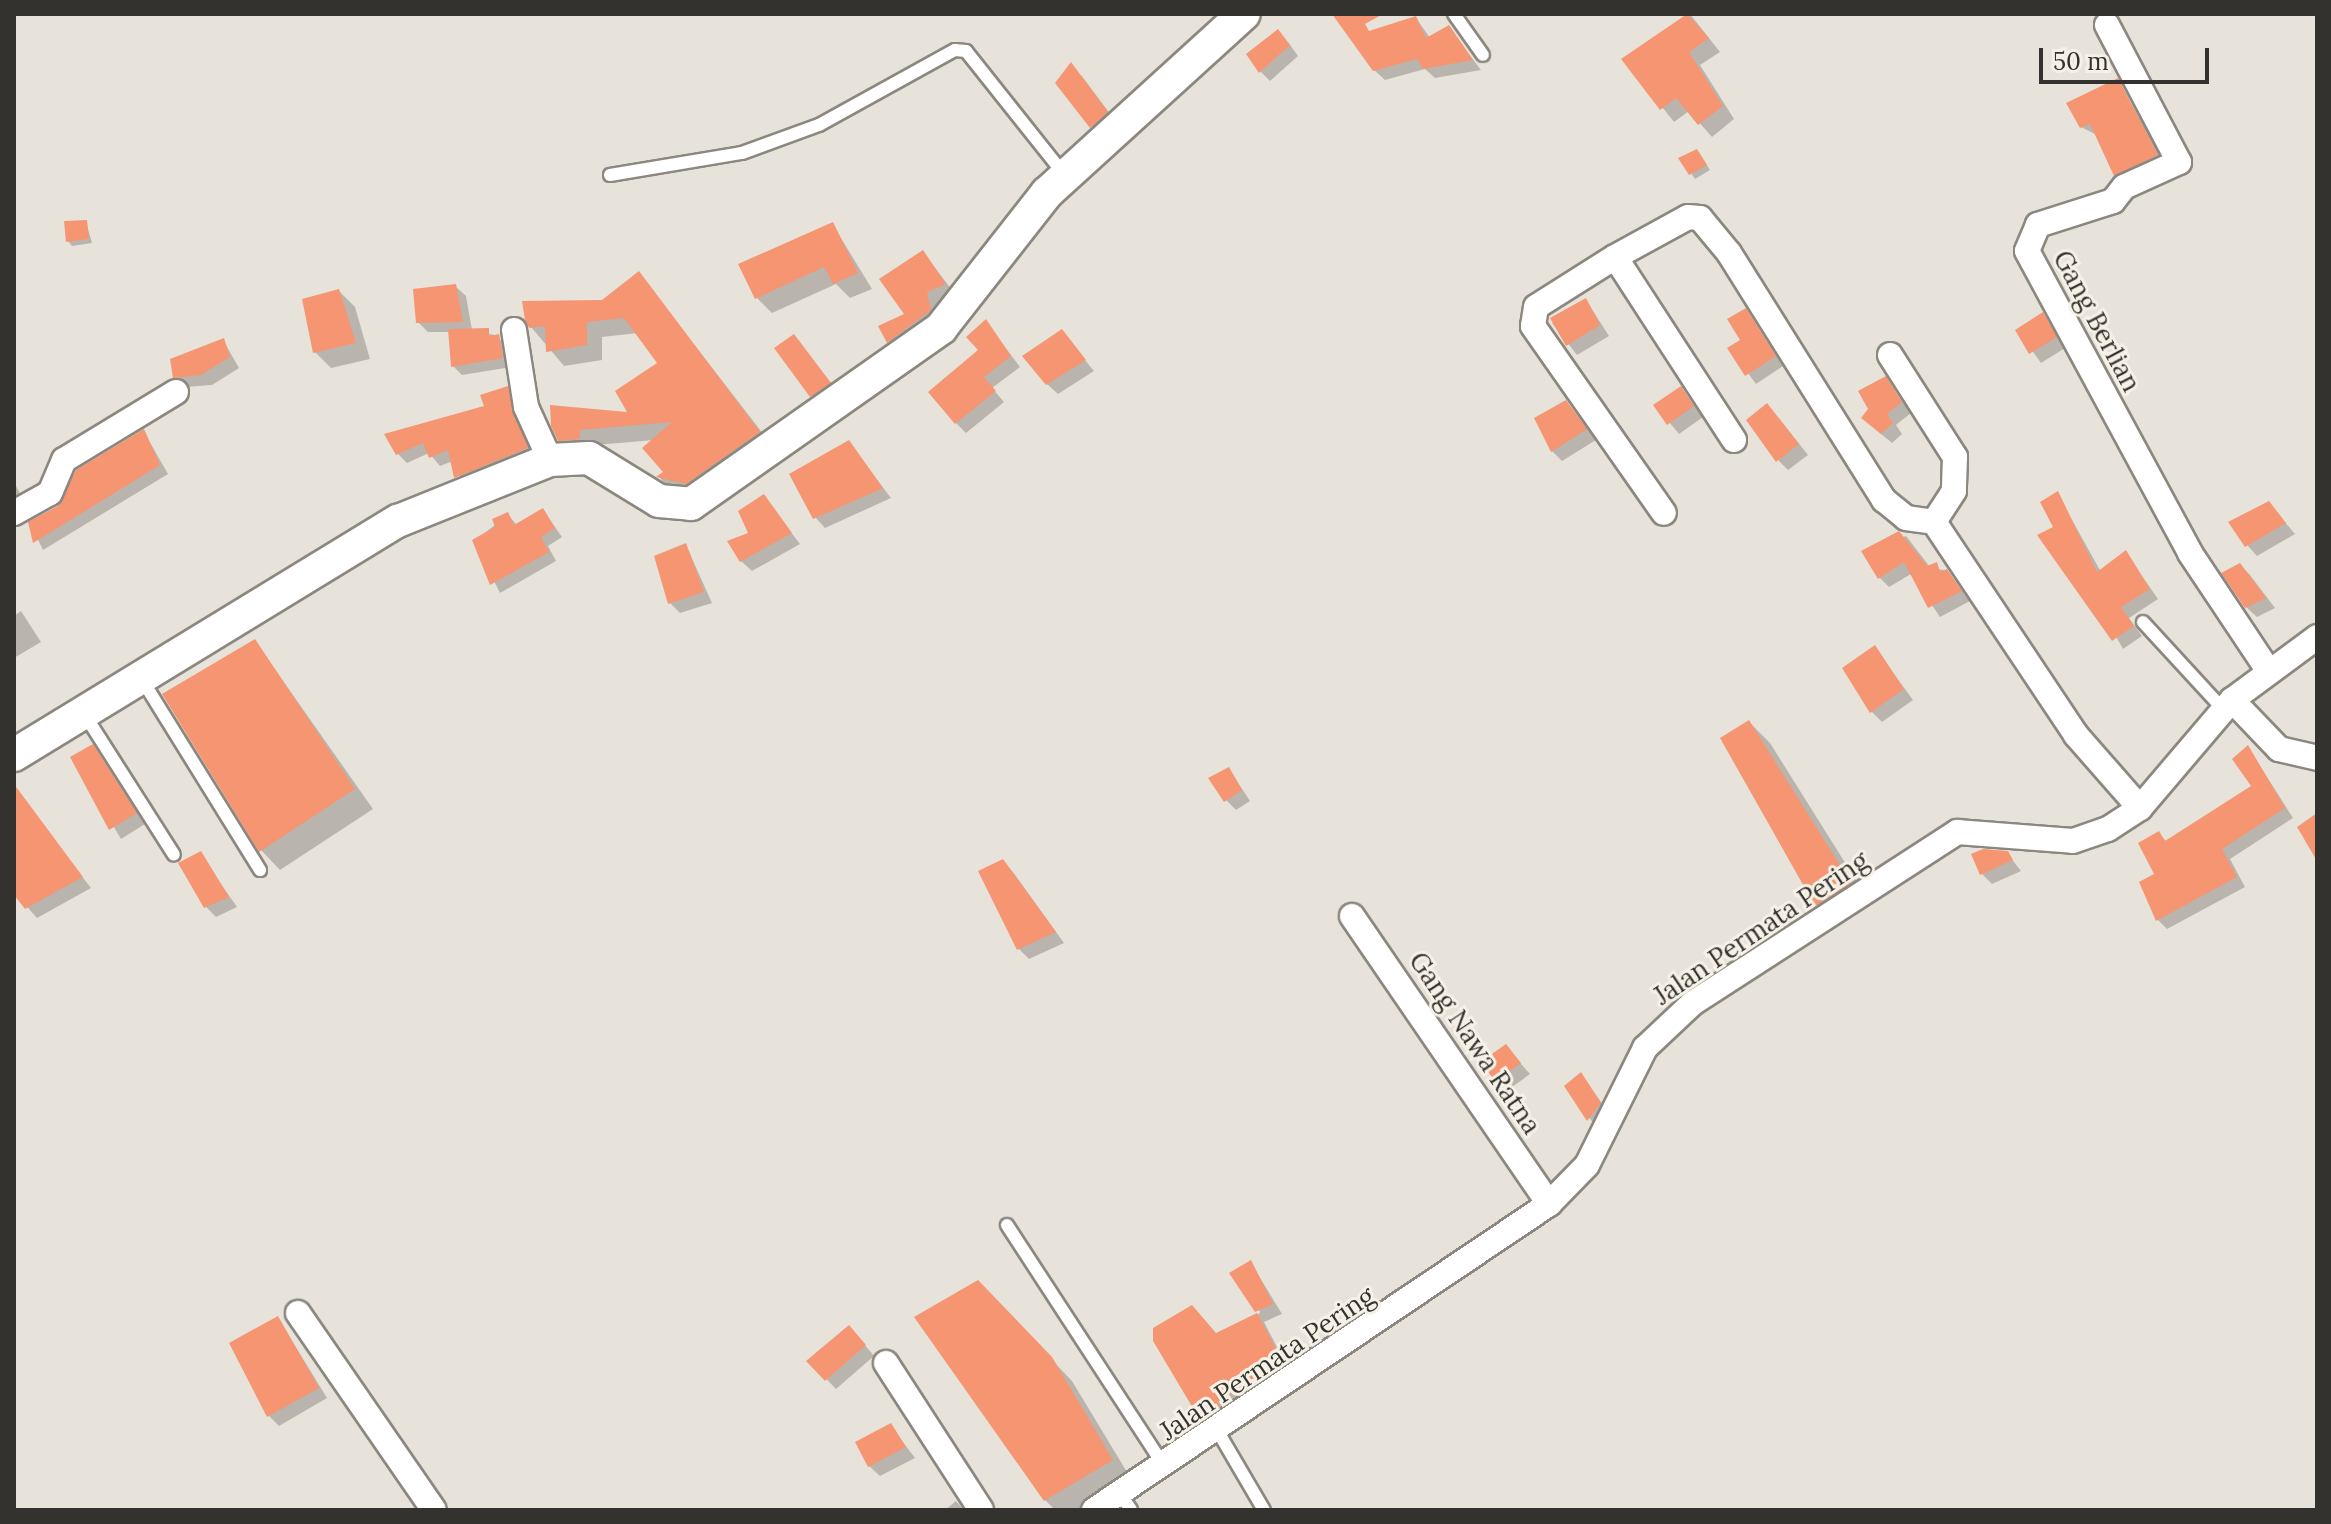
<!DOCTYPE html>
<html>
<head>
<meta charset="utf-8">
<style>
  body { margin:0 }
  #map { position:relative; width:2331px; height:1524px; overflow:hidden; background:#e8e3da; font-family:Lora,serif }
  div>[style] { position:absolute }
  .shadow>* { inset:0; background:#0003 }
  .building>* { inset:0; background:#f59572 }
  .roads { filter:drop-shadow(2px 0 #8c877f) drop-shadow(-2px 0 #8c877f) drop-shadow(0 2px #8c877f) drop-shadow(0 -2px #8c877f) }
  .lane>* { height:12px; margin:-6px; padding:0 6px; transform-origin:6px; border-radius:6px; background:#fff }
  .street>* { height:24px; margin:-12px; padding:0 12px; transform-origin:12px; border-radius:12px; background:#fff }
  .secondary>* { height:32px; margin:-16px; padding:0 16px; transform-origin:16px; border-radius:16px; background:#fff }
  span { translate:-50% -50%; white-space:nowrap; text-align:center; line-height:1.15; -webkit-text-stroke:6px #f6f1e7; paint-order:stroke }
  .street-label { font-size:26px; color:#34322e }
  .frame { position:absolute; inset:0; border:16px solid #34322e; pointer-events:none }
  .scale { position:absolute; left:2039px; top:48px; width:170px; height:36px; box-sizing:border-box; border:4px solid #34322e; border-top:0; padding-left:10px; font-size:24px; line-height:28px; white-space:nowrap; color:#34322e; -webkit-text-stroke:6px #f6f1e7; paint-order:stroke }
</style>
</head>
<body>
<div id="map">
  <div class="shadow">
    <i style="clip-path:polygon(1690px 14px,1720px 52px,1700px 65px,1734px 119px,1712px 137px,1689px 111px,1674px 122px,1624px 59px)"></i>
    <i style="clip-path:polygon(1416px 18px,1430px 38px,1449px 28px,1481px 70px,1435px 78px,1425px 69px,1385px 80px,1374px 70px)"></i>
    <i style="clip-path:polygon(1288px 42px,1298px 56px,1270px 81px,1260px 71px)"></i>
    <i style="clip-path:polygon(1081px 75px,1117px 123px,1102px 137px,1058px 83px)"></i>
    <i style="clip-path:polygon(2117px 80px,2167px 165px,2126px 185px,2097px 135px,2081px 127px)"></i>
    <i style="clip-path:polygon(1701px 156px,1710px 170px,1695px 179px,1681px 159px)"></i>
    <i style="clip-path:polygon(86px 222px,92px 243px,72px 246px,68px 241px)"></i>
    <i style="clip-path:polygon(833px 225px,872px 289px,850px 298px,836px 284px,772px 313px,757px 298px)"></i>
    <i style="clip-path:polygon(923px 252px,958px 298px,902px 355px,889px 341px,907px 315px)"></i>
    <i style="clip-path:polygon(639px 273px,774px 448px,702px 499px,674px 492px,659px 477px,666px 472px,655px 440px,595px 445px,575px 455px,560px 440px,552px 407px,630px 414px,660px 364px,638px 333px,602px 337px,602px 360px,564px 366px,531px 327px,602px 302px)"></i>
    <i style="clip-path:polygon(455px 286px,466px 296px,472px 330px,499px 336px,511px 367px,462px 375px,453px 366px,451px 332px,428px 332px,418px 322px)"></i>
    <i style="clip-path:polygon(339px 291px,355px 307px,370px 359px,331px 368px,315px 352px)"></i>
    <i style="clip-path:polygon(1586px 300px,1609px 336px,1577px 355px,1552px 323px)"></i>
    <i style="clip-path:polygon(1745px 310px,1783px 366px,1756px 384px,1730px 349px,1743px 341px)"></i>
    <i style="clip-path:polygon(2043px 315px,2065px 348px,2041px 363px,2018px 331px)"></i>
    <i style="clip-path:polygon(986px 322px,1020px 367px,992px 388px,1004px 402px,966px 433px,956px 423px)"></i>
    <i style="clip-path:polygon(1062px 332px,1094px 371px,1058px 394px,1047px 384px)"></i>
    <i style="clip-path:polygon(793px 336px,839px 393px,822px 406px,812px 396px)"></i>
    <i style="clip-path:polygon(223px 340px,239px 368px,212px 385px,185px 387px,175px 377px)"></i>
    <i style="clip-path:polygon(1885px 379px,1911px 413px,1896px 425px,1902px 434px,1892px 443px,1874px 428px)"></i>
    <i style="clip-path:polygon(507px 389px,536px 458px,465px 486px,453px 461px,440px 466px,429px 453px,407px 463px,398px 454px,487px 408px)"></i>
    <i style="clip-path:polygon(1681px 389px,1703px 417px,1679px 434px,1656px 406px)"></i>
    <i style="clip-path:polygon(1566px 402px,1596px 440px,1562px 461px,1552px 451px)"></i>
    <i style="clip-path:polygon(1777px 416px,1808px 455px,1788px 470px,1778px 460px)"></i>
    <i style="clip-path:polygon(144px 432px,168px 474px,43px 550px,30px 523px,60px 507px)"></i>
    <i style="clip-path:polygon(849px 443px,891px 498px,825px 528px,815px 517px)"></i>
    <i style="clip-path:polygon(14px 482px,26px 505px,14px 510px)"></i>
    <i style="clip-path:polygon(2057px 493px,2101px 572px,2126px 553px,2158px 599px,2129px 618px,2142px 636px,2123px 649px,2055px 528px)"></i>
    <i style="clip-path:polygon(764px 497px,800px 544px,752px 571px,741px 561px)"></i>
    <i style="clip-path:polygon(2269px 503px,2295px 534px,2257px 556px,2247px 545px)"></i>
    <i style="clip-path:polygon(543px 510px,562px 537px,548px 546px,556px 561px,500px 593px,474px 541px,508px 515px,517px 525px)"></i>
    <i style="clip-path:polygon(1906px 536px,1930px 567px,1947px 571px,1970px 601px,1940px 617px,1911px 574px,1889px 587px,1879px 577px,1864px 552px)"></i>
    <i style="clip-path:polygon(686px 545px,712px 603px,680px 613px,670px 603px)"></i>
    <i style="clip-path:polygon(2240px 565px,2250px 575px,2275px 608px,2257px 617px,2246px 607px)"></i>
    <i style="clip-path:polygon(21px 611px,41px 642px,14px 658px,14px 616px)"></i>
    <i style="clip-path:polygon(255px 641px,373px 809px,280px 870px,261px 850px)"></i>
    <i style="clip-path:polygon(1875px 648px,1913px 700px,1882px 722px,1872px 712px)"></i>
    <i style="clip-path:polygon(1749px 722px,1770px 743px,1871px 904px,1837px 926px,1816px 905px)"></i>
    <i style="clip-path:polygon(93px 747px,145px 824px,121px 839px,73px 758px)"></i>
    <i style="clip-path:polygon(2248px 747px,2293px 818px,2230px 859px,2245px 887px,2167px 929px,2158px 920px,2159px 834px,2167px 842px,2253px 787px)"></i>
    <i style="clip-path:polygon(1229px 769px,1250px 801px,1236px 810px,1226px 800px)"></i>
    <i style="clip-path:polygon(14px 788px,91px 888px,37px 918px,14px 892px)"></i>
    <i style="clip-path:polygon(2007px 853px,2021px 871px,1992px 884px,1982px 874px)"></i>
    <i style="clip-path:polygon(200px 854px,237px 907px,216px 917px,206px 907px)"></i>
    <i style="clip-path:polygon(1003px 862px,1013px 872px,1064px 943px,1029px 959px,1019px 949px)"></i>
    <i style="clip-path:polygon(1506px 1047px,1530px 1074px,1508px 1090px,1482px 1064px)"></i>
    <i style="clip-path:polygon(1581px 1075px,1610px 1114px,1598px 1130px,1567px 1086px)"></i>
    <i style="clip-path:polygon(1251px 1263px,1282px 1314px,1264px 1322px,1291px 1374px,1211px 1428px,1155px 1340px,1216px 1335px,1260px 1313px)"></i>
    <i style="clip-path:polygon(999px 1304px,1072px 1381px,1133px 1482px,1085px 1510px,1055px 1510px,1045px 1500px)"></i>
    <i style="clip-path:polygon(278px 1318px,327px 1398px,279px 1426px,269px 1416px)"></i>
    <i style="clip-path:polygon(859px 1338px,874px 1356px,836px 1389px,809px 1361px)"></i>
    <i style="clip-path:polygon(890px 1425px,915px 1458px,880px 1476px,869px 1466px)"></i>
    <i style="clip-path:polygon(956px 1501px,964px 1510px,945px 1510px)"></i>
  </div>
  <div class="building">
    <i style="clip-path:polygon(1332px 14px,1383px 14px,1365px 24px,1369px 31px,1416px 16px,1426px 38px,1449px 25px,1473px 60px,1423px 69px,1417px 59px,1373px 71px)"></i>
    <i style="clip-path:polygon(1687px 14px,1709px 38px,1689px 52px,1723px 106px,1698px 125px,1676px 98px,1660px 110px,1621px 59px)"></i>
    <i style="clip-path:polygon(1278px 29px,1290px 45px,1259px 73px,1246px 54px)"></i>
    <i style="clip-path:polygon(1071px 62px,1108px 112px,1090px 128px,1055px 83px)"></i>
    <i style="clip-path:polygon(2118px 78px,2158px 155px,2114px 176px,2090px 124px,2080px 128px,2066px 103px)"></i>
    <i style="clip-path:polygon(1697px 149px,1707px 165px,1689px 175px,1678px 158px)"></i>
    <i style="clip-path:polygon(87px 220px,89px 239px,66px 242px,64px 221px)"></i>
    <i style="clip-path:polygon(833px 222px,858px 273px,833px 284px,824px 267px,755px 299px,738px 264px)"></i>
    <i style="clip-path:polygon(923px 250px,946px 284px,927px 292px,931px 310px,887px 343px,878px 326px,904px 314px,879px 279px)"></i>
    <i style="clip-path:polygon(639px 271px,760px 432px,686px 484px,656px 477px,663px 472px,642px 448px,672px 422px,580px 430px,580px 439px,558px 441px,551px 426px,550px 405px,627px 412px,615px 391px,657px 363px,624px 318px,587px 322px,587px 345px,546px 352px,545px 326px,529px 328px,525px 320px,522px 301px,602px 300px)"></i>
    <i style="clip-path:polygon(456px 284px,463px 322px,416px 323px,413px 289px)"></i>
    <i style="clip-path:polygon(339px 289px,356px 343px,313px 353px,302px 299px)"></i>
    <i style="clip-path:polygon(1586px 298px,1600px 325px,1566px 346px,1550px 318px)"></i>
    <i style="clip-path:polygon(1746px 308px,1776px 356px,1745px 376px,1727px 348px,1740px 340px,1727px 319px)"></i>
    <i style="clip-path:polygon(2043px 312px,2057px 337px,2029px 354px,2015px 330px)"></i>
    <i style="clip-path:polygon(986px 319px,1011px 356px,984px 377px,996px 391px,955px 424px,928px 392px,978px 350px,966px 337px)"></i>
    <i style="clip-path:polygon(489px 328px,489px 336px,499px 334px,503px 358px,451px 367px,448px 329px)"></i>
    <i style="clip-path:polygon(1062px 329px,1086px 360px,1046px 385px,1022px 356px)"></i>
    <i style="clip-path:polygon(794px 334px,831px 383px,810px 397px,774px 348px)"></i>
    <i style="clip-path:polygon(224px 338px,230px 357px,201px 375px,173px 378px,170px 359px)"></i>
    <i style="clip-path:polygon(1886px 376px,1902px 402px,1887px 414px,1893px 423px,1881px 434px,1861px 418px,1868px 409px,1858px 391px)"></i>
    <i style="clip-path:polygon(508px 386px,528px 448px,454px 478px,448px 450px,429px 458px,423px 443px,396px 455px,384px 434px,484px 406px,480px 395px)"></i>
    <i style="clip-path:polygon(1681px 386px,1694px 406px,1667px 425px,1653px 405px)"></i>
    <i style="clip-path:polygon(1566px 400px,1587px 429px,1551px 452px,1534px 418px)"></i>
    <i style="clip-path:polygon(1767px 403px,1799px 444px,1776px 462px,1746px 420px)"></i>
    <i style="clip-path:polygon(144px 429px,160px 465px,33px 543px,28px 522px,58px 506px,76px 470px)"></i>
    <i style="clip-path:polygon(849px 440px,883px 488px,813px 519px,789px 474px)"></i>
    <i style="clip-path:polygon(2058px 491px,2097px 572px,2126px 550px,2150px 589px,2121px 607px,2134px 626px,2112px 641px,2037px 535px,2053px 527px,2040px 502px)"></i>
    <i style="clip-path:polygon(764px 494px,792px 533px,740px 562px,727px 541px,748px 533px,738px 511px)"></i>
    <i style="clip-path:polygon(2269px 501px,2286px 523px,2245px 547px,2228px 522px)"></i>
    <i style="clip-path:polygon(543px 508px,555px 528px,541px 537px,549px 552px,490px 585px,472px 540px,495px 527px,492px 519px,508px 512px,514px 525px)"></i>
    <i style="clip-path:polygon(1899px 531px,1927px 566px,1937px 562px,1940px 572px,1947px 569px,1962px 591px,1928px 608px,1904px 562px,1878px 579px,1861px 551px)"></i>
    <i style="clip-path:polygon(686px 543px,704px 592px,668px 604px,654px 556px)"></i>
    <i style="clip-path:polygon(2240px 563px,2266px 598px,2245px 608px,2221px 573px)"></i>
    <i style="clip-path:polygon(255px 639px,355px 789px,259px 852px,162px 694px)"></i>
    <i style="clip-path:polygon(1875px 645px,1904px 689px,1870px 713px,1842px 668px)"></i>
    <i style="clip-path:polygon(1749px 720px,1851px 883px,1815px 906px,1720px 738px)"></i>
    <i style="clip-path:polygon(93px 744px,137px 813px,109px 830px,70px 757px)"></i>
    <i style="clip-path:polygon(2248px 745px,2285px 808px,2222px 849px,2237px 877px,2156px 921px,2139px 882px,2154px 874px,2138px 843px,2159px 831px,2165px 841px,2251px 786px,2232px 759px)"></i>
    <i style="clip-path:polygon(1229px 767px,1242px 790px,1224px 802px,1208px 778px)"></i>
    <i style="clip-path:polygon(14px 784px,83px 877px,25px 909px,14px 895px)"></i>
    <i style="clip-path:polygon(2317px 813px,2317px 861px,2297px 827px)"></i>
    <i style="clip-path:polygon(1983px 849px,2008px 851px,2013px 860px,1980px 875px,1971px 854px)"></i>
    <i style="clip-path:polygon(201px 851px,229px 897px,204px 908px,178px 863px)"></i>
    <i style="clip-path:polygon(1003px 859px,1056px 932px,1017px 950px,978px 871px)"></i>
    <i style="clip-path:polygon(1506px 1044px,1521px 1063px,1496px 1081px,1479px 1063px)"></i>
    <i style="clip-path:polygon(1581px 1072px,1601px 1103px,1587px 1121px,1564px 1086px)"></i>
    <i style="clip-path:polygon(1251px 1260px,1273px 1304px,1255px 1312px,1229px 1273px)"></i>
    <i style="clip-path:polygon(978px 1280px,1052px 1357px,1113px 1460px,1044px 1501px,914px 1317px)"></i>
    <i style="clip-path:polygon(1192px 1305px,1216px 1333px,1257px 1313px,1284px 1364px,1217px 1401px,1221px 1407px,1200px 1420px,1153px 1341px,1153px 1328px)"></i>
    <i style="clip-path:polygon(278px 1316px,319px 1388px,267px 1417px,229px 1343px)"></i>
    <i style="clip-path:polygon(849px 1325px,866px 1345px,825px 1381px,806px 1361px)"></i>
    <i style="clip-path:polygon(891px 1423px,906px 1447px,868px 1467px,855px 1442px)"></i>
  </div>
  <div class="roads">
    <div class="lane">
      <i style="left:1454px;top:14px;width:50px;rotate:54.7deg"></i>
      <i style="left:610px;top:175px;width:134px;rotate:-9.5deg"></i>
      <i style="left:742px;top:153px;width:82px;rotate:-20deg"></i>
      <i style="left:819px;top:125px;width:155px;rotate:-28.9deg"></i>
      <i style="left:955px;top:50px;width:11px;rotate:5deg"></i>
      <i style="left:966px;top:51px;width:157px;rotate:51.5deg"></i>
      <i style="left:2143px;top:622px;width:120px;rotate:47.4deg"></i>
      <i style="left:141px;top:678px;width:226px;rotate:58.2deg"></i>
      <i style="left:83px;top:712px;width:169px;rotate:57.5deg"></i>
      <i style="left:1007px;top:1225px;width:288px;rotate:56.9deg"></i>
      <i style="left:1217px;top:1430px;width:93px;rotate:59.6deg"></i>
      <i style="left:1120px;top:1494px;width:19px;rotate:55deg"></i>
    </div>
    <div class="street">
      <i style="left:2107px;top:25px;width:155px;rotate:62.3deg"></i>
      <i style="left:2179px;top:162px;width:60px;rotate:155.6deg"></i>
      <i style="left:2124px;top:187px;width:18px;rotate:128deg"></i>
      <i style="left:2113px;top:201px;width:79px;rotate:162.3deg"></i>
      <i style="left:2038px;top:225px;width:28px;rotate:113deg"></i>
      <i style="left:2027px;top:251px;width:343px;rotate:61.6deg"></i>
      <i style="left:2190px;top:553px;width:141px;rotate:56.3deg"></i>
      <i style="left:1615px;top:257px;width:93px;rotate:147.7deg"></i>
      <i style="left:1536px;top:307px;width:19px;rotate:99deg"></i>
      <i style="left:1533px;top:326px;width:228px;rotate:55deg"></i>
      <i style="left:514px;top:330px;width:78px;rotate:81.1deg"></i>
      <i style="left:526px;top:407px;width:58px;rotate:65.6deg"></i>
      <i style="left:1890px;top:355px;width:121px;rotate:57.5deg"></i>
      <i style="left:1955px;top:457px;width:34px;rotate:92deg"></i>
      <i style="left:1954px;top:491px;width:37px;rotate:123deg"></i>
      <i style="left:1734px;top:440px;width:218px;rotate:-123deg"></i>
      <i style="left:1615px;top:257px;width:83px;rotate:-28.7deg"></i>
      <i style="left:1688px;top:217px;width:12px;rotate:5deg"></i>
      <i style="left:1700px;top:218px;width:45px;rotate:50.4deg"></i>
      <i style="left:1729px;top:253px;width:292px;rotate:57.9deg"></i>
      <i style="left:1884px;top:500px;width:28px;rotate:39deg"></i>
      <i style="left:1906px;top:518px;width:28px;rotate:8deg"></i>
      <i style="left:1934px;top:522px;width:256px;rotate:56.3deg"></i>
      <i style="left:2076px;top:735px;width:97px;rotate:48.8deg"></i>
      <i style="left:14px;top:513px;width:41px;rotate:-29.1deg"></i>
      <i style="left:50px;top:493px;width:36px;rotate:-67deg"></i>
      <i style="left:64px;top:460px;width:131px;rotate:-31.3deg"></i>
      <i style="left:2232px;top:700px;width:68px;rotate:46.2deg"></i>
      <i style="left:2279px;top:749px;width:39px;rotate:13deg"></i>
      <i style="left:1352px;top:916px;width:349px;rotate:55.6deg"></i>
      <i style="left:298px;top:1313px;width:239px;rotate:55.4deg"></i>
      <i style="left:886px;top:1363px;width:175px;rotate:57.1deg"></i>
      <i style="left:1094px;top:1510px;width:548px;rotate:-33.92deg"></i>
      <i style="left:1549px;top:1204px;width:54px;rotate:-45.7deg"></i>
      <i style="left:1587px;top:1165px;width:131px;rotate:-63.6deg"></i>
      <i style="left:1645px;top:1048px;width:66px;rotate:-43.2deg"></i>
      <i style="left:1693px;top:1003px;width:315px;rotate:-32.9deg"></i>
      <i style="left:1957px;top:832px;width:116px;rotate:4.4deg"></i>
      <i style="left:2073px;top:841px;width:37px;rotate:-19deg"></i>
      <i style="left:2108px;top:829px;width:38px;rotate:-33deg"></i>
      <i style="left:2140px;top:808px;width:142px;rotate:-49.6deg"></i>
      <i style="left:2232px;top:700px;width:106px;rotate:-36.5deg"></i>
    </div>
    <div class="secondary">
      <i style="left:14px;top:755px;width:450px;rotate:-31.4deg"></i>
      <i style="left:398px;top:521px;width:164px;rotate:-21.9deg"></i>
      <i style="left:550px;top:460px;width:39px;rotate:-3deg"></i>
      <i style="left:589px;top:458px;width:82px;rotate:31.6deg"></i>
      <i style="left:659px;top:501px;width:32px;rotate:5deg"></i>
      <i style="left:691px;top:504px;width:306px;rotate:-35.1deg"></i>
      <i style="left:941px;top:328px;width:172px;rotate:-51.9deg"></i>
      <i style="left:1047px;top:193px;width:266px;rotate:-42.3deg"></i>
    </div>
  </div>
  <div class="street-label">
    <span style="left:2097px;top:321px;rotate:62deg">Gang Berlian</span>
    <span style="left:1761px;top:928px;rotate:-34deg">Jalan Permata Pering</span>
    <span style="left:1475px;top:1043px;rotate:56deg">Gang Nawa Ratna</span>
    <span style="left:1267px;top:1363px;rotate:-34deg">Jalan Permata Pering</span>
  </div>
  <div class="frame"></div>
  <div class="scale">50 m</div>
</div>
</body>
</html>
